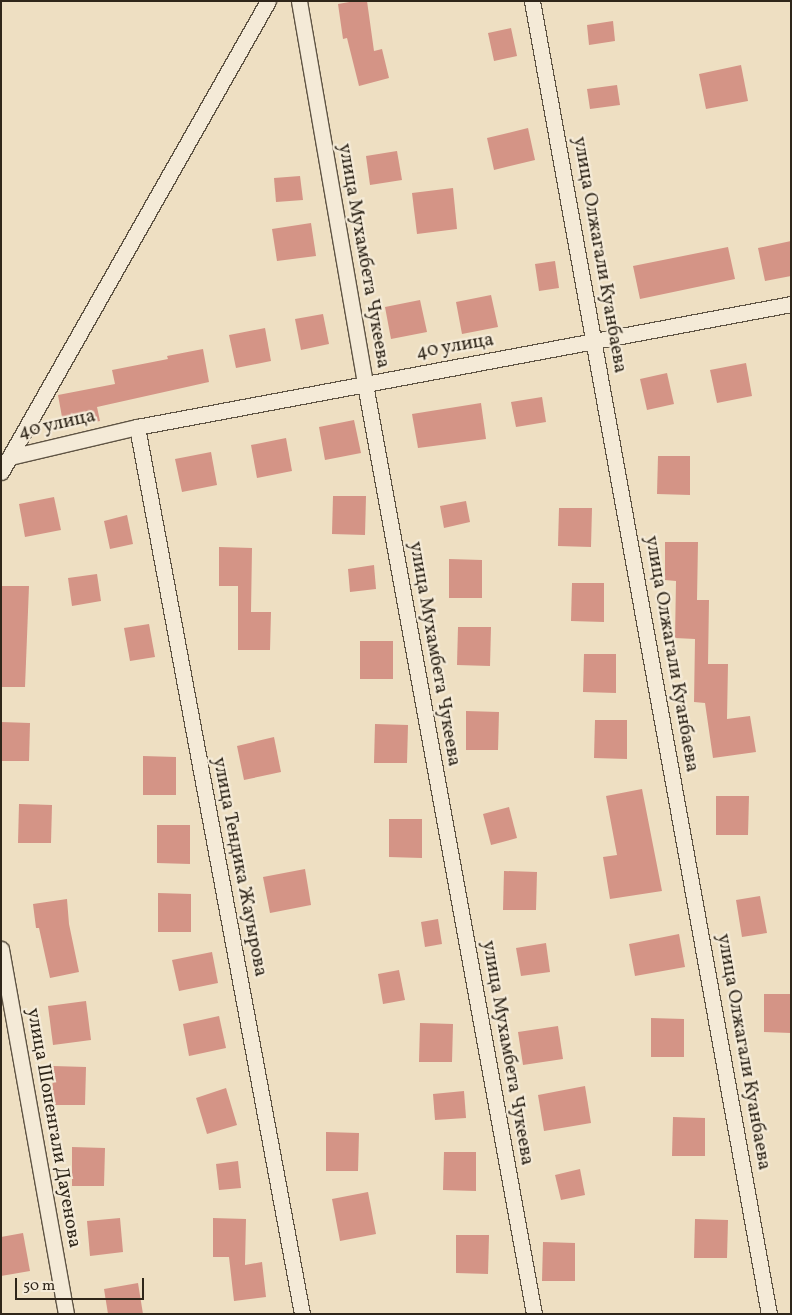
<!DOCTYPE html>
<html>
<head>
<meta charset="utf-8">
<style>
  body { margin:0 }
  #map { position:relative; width:792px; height:1315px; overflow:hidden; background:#eedfc2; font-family:Vollkorn,serif }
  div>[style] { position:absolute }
  .building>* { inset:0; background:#d49486 }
  .roads { filter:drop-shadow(1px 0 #5f5444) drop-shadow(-1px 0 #5f5444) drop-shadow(0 1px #5f5444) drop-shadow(0 -1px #5f5444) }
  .street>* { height:15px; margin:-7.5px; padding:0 7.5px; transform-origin:7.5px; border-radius:7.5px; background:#f4ead7 }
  span { translate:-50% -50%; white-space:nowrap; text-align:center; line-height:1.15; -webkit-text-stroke:4.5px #f4ead7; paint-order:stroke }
  .street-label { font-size:19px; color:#2f261a }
  .frame { position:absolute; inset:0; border:2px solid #2f261a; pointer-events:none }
  .scale { position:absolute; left:15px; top:1278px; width:129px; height:22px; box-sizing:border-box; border:2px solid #2f261a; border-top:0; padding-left:6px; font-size:15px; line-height:18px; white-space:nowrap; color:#2f261a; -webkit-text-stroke:4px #f4ead7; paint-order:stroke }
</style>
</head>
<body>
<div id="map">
  <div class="building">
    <i style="clip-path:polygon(355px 1px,367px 1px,374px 51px,382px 49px,389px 78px,359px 86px,347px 38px,343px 39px,338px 4px)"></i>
    <i style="clip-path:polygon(613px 21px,615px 41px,589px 45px,587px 25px)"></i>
    <i style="clip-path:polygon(511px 28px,517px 56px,494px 61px,488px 33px)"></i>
    <i style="clip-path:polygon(741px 65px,748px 101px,706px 109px,699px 74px)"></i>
    <i style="clip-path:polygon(617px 85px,620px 105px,590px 109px,587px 89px)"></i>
    <i style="clip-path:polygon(528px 128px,535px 160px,494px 170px,487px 138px)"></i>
    <i style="clip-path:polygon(397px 151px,402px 180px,370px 185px,366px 156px)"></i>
    <i style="clip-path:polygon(300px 176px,303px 200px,276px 202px,274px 178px)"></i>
    <i style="clip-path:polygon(453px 188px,457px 229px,417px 234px,412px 193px)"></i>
    <i style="clip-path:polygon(311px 223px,316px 256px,277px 261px,272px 229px)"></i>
    <i style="clip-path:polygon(791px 241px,791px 276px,765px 281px,758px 248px)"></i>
    <i style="clip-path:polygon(728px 247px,735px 279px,640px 299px,633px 266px)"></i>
    <i style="clip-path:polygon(555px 261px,559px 288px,539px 291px,535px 264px)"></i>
    <i style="clip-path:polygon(491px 295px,498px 327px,462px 334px,456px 302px)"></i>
    <i style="clip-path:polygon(420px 300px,427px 332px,391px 339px,385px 307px)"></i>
    <i style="clip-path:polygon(323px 314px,329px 344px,301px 350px,295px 319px)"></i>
    <i style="clip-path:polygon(265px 328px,271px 361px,236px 368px,229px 335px)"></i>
    <i style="clip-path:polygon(203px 349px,209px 382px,97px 407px,100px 421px,64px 428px,58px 395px,115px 384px,112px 370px,168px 359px,167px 356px)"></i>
    <i style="clip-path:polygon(746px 363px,752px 396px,717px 403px,710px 370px)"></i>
    <i style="clip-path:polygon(667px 373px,674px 404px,647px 410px,640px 379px)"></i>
    <i style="clip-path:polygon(542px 397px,546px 422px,516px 427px,511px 402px)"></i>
    <i style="clip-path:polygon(481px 403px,486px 439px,418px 448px,412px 414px)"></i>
    <i style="clip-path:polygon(354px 420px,361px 453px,325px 460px,319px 427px)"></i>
    <i style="clip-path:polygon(286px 438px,292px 471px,257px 478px,251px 445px)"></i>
    <i style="clip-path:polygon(211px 452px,217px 485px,182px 492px,175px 459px)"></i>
    <i style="clip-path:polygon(658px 456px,690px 456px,690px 495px,657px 494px)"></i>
    <i style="clip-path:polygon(333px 496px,366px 496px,365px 535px,332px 534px)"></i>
    <i style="clip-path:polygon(54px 497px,61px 530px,25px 537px,19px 504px)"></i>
    <i style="clip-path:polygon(466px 501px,470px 522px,444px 528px,440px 506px)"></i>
    <i style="clip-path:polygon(559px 508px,592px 508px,591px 547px,558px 546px)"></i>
    <i style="clip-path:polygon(127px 515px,133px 544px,110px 549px,104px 521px)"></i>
    <i style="clip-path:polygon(665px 542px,698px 542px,697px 600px,709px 600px,708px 664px,728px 664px,727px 719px,750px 716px,756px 752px,713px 758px,705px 703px,694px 702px,695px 639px,675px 638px,676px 581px,665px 580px)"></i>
    <i style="clip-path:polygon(219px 547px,252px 548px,251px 612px,271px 612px,270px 650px,238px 650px,238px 586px,219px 586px)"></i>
    <i style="clip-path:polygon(449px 559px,482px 560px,482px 598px,449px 598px)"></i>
    <i style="clip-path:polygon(374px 565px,376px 589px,350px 592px,348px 569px)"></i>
    <i style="clip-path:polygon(97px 574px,101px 601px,72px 606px,68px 578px)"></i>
    <i style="clip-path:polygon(572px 583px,604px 583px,604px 622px,571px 621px)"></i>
    <i style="clip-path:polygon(1px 586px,29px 586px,25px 687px,1px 687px)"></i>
    <i style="clip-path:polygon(149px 624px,155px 657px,130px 661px,124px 628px)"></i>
    <i style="clip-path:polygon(458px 627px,491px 627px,490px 666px,457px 665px)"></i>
    <i style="clip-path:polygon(360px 641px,393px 641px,393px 679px,360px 679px)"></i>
    <i style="clip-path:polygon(584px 654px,616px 654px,616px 693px,583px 692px)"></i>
    <i style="clip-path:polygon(466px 711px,499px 712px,498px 750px,466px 750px)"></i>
    <i style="clip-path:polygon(595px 720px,627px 720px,627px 759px,594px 758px)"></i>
    <i style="clip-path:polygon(1px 722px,30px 723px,29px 761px,1px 761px)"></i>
    <i style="clip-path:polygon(375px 724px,408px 725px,407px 763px,374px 763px)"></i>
    <i style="clip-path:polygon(274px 737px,281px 772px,244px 780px,237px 746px)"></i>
    <i style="clip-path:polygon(143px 756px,176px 757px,176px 795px,143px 795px)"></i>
    <i style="clip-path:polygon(642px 789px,662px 891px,610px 899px,603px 857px,617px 855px,606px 796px)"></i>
    <i style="clip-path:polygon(716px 796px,749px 796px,748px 835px,716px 835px)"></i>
    <i style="clip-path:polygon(19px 804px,52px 805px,51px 843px,18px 843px)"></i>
    <i style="clip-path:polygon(509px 807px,517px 838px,491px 845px,483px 814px)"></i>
    <i style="clip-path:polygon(389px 819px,422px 819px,422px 858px,389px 857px)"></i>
    <i style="clip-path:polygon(157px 825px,190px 825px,190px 864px,157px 863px)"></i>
    <i style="clip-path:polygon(305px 869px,311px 905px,270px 913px,263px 877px)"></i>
    <i style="clip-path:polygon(504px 871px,537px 872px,536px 910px,503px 910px)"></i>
    <i style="clip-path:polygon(158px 893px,191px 894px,191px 932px,158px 932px)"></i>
    <i style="clip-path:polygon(760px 896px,767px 933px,742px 937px,736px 900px)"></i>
    <i style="clip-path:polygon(67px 899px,69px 924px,79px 972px,50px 978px,39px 928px,36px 928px,33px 904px)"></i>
    <i style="clip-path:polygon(438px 919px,442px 944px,425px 947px,421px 922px)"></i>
    <i style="clip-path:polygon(679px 934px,685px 967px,635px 976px,629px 944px)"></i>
    <i style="clip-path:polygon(546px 943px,550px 972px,521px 976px,516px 948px)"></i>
    <i style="clip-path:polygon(212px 952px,218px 983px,179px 991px,172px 960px)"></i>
    <i style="clip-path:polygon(399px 970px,405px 1000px,383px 1004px,378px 974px)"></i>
    <i style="clip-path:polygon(764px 994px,791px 994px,791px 1033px,764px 1032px)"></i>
    <i style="clip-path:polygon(86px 1001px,91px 1040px,53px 1045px,48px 1006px)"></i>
    <i style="clip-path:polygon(219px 1016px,226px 1048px,189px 1056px,183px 1024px)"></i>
    <i style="clip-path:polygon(651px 1018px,684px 1019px,684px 1057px,651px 1057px)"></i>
    <i style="clip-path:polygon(420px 1023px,453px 1024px,452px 1062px,419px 1062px)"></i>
    <i style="clip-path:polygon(558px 1026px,563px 1059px,523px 1065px,518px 1032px)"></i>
    <i style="clip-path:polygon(53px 1066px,86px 1067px,85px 1105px,52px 1105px)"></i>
    <i style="clip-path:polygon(585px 1086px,591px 1123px,544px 1131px,538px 1095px)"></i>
    <i style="clip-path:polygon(226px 1088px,237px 1125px,207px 1134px,196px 1098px)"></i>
    <i style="clip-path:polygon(464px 1091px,466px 1118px,435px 1120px,433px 1094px)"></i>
    <i style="clip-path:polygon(673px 1117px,705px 1118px,705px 1156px,672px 1156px)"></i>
    <i style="clip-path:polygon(326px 1132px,359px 1133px,358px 1171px,326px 1171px)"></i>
    <i style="clip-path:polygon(72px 1147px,105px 1148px,104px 1186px,72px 1186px)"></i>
    <i style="clip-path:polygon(444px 1152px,476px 1152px,476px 1191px,443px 1190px)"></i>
    <i style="clip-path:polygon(238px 1161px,241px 1188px,219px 1190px,216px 1164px)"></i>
    <i style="clip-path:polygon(580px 1169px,585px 1195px,561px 1200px,555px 1175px)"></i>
    <i style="clip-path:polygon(368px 1192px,376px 1234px,340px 1241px,332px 1199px)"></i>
    <i style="clip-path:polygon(120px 1218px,123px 1252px,90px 1256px,87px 1221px)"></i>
    <i style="clip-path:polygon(213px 1218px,246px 1219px,245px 1265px,262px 1262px,266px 1297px,234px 1301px,229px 1257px,213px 1257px)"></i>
    <i style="clip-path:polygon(695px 1219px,728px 1220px,727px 1258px,694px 1258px)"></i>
    <i style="clip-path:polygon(23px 1233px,30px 1271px,1px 1276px,1px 1237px)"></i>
    <i style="clip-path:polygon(456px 1235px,489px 1235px,488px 1274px,456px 1273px)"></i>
    <i style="clip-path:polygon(543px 1242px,575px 1243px,575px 1281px,542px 1281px)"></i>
    <i style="clip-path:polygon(138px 1283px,143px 1314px,108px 1314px,104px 1289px)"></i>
  </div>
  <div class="roads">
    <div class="street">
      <i style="left:299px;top:1px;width:389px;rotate:80.2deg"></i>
      <i style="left:365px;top:384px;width:945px;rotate:79.7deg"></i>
      <i style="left:532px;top:1px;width:1334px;rotate:79.77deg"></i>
      <i style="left:137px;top:427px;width:902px;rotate:79.46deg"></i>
      <i style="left:10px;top:457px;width:130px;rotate:-13.3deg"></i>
      <i style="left:137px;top:427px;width:665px;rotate:-10.65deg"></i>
      <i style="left:1px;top:472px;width:541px;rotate:-60.45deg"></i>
      <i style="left:1px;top:949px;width:371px;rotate:79.9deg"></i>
    </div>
  </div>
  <div class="street-label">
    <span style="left:599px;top:255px;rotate:80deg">улица Олжагали Куанбаева</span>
    <span style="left:363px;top:256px;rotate:80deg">улица Мухамбета Чукеева</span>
    <span style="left:455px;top:347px;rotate:-10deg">40 улица</span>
    <span style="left:57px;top:425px;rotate:-13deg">40 улица</span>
    <span style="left:434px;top:654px;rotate:80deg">улица Мухамбета Чукеева</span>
    <span style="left:671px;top:654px;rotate:80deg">улица Олжагали Куанбаева</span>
    <span style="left:239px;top:867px;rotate:79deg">улица Тендика Жауырова</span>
    <span style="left:743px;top:1052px;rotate:80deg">улица Олжагали Куанбаева</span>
    <span style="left:507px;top:1053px;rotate:80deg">улица Мухамбета Чукеева</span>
    <span style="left:53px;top:1128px;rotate:80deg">улица Шопенгали Дауенова</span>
  </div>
  <div class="frame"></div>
  <div class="scale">50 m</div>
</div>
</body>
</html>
